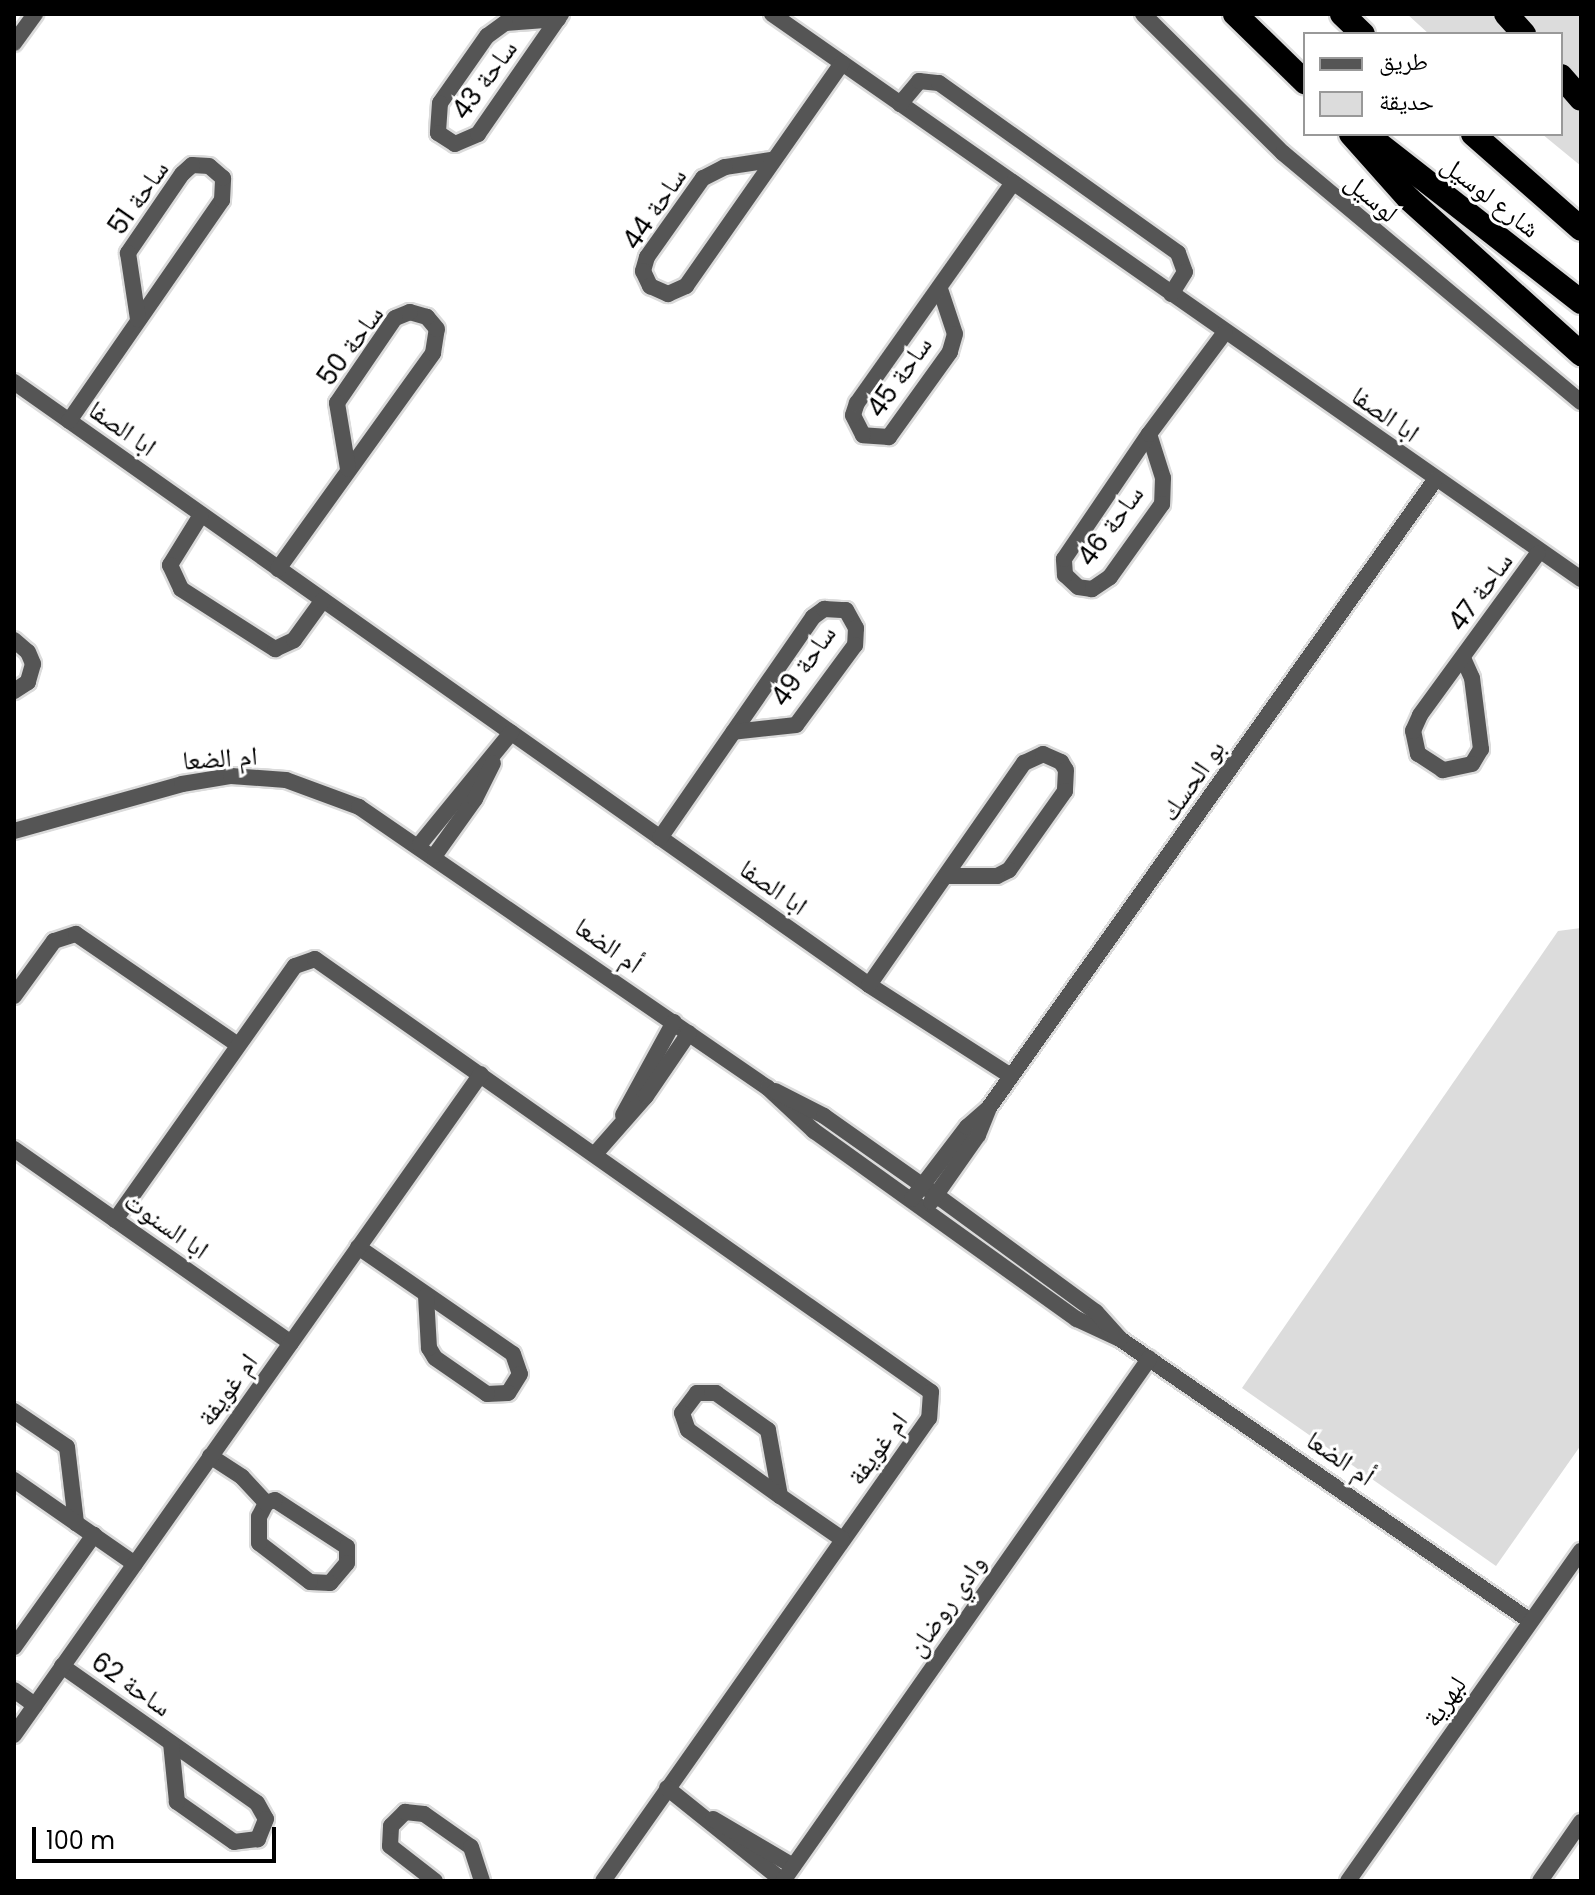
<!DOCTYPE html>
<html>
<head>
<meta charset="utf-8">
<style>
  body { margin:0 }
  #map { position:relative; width:1595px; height:1895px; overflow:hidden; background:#fff; font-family:Poppins,"Noto Naskh Arabic",sans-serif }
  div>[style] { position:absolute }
  .green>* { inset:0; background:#dcdcdc }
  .roads { filter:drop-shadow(2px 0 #dbdbdb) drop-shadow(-2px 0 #dbdbdb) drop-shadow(0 2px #dbdbdb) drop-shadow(0 -2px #dbdbdb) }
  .street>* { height:16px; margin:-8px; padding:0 8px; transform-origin:8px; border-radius:8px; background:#555 }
  .highway>* { height:24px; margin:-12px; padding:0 12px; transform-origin:12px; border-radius:12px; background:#000 }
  span { translate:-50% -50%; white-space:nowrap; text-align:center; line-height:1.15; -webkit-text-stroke:6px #fff; paint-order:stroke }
  .street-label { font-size:26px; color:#000 }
  .frame { position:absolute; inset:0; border:16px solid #000; pointer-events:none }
  .legend { position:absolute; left:1303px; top:32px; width:260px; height:104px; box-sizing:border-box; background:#fff; border:2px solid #999; margin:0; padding:10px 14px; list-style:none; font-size:24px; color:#000 }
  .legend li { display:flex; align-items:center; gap:16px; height:40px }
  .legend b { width:40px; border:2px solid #999 }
  .scale { position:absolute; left:32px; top:1827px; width:244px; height:36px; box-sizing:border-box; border:4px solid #000; border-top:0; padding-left:10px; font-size:24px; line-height:28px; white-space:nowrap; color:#000; -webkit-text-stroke:6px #fff; paint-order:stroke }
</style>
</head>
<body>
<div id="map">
  <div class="green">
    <i style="clip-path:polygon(1407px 14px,1581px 14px,1581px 166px,1542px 134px,1561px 134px,1561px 34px,1429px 34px)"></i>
    <i style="clip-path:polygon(1581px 928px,1581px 1445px,1496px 1566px,1242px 1388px,1558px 931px)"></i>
  </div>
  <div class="roads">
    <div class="street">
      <i style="left:772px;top:14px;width:987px;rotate:34.93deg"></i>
      <i style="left:1143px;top:14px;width:197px;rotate:44.8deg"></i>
      <i style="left:1283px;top:153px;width:388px;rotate:39.9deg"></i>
      <i style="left:558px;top:19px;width:53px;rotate:175.7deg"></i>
      <i style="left:505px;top:23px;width:22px;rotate:144deg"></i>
      <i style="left:487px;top:36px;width:82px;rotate:125deg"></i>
      <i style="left:440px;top:103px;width:30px;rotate:94deg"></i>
      <i style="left:438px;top:133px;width:20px;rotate:33deg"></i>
      <i style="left:455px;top:144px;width:25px;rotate:-23deg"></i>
      <i style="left:478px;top:134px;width:146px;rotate:-55.3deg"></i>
      <i style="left:14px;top:43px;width:36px;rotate:-54deg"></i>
      <i style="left:900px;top:104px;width:30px;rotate:-50deg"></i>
      <i style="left:919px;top:81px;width:20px;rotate:6deg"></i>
      <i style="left:939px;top:83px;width:293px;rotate:35.4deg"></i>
      <i style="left:1178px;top:253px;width:20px;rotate:70deg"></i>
      <i style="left:1185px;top:272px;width:26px;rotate:122deg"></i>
      <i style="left:771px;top:160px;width:47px;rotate:171.3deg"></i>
      <i style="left:725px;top:167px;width:25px;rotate:153deg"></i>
      <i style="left:703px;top:178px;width:97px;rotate:125.3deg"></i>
      <i style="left:647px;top:257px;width:15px;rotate:106deg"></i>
      <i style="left:643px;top:271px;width:17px;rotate:65deg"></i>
      <i style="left:650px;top:286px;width:20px;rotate:24deg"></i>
      <i style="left:668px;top:294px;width:20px;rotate:-24deg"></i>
      <i style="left:686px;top:286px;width:272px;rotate:-55deg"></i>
      <i style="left:940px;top:289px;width:47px;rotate:71.6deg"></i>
      <i style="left:955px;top:334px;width:19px;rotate:106deg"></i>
      <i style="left:950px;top:352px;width:105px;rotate:125.7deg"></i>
      <i style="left:889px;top:437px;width:26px;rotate:-176deg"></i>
      <i style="left:863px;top:435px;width:22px;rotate:-117deg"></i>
      <i style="left:853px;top:415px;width:13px;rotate:-72deg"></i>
      <i style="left:857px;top:403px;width:270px;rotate:-54.7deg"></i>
      <i style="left:14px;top:382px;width:1046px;rotate:35.19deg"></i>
      <i style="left:869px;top:985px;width:169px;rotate:32.7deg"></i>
      <i style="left:69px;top:421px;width:269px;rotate:-55.3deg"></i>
      <i style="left:222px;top:200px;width:22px;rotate:-87deg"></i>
      <i style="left:223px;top:178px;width:18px;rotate:-139deg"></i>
      <i style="left:209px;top:166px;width:17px;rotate:-177deg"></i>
      <i style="left:192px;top:165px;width:13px;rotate:138deg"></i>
      <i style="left:182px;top:174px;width:96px;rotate:124.4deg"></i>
      <i style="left:128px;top:253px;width:67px;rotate:81.4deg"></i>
      <i style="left:1149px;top:434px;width:46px;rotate:72.3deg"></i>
      <i style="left:1163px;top:478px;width:26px;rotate:92deg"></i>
      <i style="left:1162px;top:504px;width:90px;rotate:125.5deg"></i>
      <i style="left:1110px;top:577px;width:22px;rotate:146deg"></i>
      <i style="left:1092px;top:589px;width:14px;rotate:-172deg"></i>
      <i style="left:1078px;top:587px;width:18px;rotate:-137deg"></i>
      <i style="left:1065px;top:575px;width:16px;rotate:-94deg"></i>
      <i style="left:1064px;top:559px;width:151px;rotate:-55.8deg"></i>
      <i style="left:1149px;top:434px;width:127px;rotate:-53.3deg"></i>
      <i style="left:201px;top:515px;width:59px;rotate:121.8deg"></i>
      <i style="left:170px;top:565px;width:26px;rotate:65deg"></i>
      <i style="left:181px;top:589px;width:112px;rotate:32.6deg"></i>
      <i style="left:275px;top:649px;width:21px;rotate:-25deg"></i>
      <i style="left:294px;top:640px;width:49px;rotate:-54.1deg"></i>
      <i style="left:278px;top:569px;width:266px;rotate:-54.3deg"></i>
      <i style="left:433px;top:353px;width:24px;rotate:-81deg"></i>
      <i style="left:437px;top:329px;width:16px;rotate:-130deg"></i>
      <i style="left:427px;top:317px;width:18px;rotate:-164deg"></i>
      <i style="left:410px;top:312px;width:16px;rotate:158deg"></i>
      <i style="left:395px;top:318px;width:103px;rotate:124.3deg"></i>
      <i style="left:337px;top:403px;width:67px;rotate:80.5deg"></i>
      <i style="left:14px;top:640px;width:18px;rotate:41deg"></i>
      <i style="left:28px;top:652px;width:13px;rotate:67deg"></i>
      <i style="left:33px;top:664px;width:19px;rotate:106deg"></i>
      <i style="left:28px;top:682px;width:17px;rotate:147deg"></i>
      <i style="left:1463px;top:658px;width:22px;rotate:66deg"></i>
      <i style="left:1472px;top:678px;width:72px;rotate:82.8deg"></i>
      <i style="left:1481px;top:749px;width:17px;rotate:121deg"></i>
      <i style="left:1472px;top:764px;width:30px;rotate:168deg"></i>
      <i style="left:1443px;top:770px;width:30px;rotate:-147deg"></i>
      <i style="left:1418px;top:754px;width:24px;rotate:-102deg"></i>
      <i style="left:1413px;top:731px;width:17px;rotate:-66deg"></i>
      <i style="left:1420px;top:715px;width:200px;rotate:-53.9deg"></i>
      <i style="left:14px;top:831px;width:174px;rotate:-15.6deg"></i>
      <i style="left:182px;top:784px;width:50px;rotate:-9.3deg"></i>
      <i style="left:231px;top:776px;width:55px;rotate:4.2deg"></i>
      <i style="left:286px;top:780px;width:78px;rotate:20.3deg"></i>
      <i style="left:359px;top:807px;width:496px;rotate:34.5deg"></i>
      <i style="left:768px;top:1088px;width:63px;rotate:43.1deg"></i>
      <i style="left:814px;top:1131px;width:323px;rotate:35.6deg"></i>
      <i style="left:1077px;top:1319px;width:47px;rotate:24.9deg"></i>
      <i style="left:1120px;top:1339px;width:498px;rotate:34.5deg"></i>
      <i style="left:660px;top:838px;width:269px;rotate:-55.3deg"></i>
      <i style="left:813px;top:617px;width:14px;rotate:-36deg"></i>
      <i style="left:824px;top:609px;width:22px;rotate:3deg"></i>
      <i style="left:846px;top:610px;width:21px;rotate:61deg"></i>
      <i style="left:856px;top:628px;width:17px;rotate:93deg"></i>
      <i style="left:855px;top:645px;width:99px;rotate:126.4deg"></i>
      <i style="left:796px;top:725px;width:63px;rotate:173.7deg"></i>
      <i style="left:420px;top:844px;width:144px;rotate:-50.7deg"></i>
      <i style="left:435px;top:855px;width:69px;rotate:-54.5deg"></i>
      <i style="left:475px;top:799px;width:40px;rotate:-63.4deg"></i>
      <i style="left:869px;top:985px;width:271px;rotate:-55.1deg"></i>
      <i style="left:1024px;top:763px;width:21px;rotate:-25deg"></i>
      <i style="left:1043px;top:754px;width:20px;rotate:24deg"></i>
      <i style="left:1061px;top:762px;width:9px;rotate:58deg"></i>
      <i style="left:1066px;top:770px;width:21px;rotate:93deg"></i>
      <i style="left:1065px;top:791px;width:97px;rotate:125.3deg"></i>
      <i style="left:1009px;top:870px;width:13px;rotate:153deg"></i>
      <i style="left:997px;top:876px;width:50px;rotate:180deg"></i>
      <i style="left:14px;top:996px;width:68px;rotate:-54deg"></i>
      <i style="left:54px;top:941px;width:23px;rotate:-18deg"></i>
      <i style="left:76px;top:934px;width:196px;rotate:34.4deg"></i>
      <i style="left:775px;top:1091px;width:55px;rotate:27deg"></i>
      <i style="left:824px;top:1116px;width:137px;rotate:35.2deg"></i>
      <i style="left:936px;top:1195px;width:198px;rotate:36.2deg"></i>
      <i style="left:1096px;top:1312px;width:36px;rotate:48deg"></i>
      <i style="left:623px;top:1115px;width:106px;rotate:-61.3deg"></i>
      <i style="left:14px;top:1149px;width:338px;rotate:35deg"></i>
      <i style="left:595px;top:1154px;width:77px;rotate:-48.7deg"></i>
      <i style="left:646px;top:1096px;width:76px;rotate:-55.7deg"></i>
      <i style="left:912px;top:1199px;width:91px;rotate:-52.6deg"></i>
      <i style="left:967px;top:1127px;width:28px;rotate:-41deg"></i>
      <i style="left:988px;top:1109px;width:772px;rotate:-54.6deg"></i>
      <i style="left:931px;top:1202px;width:82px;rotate:-55deg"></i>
      <i style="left:978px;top:1135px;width:27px;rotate:-68deg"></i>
      <i style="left:115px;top:1220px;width:311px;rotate:-54.7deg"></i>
      <i style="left:295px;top:966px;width:21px;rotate:-19deg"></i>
      <i style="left:315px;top:959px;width:753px;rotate:35.1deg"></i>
      <i style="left:931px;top:1392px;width:26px;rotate:94deg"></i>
      <i style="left:929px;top:1418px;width:566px;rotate:125.15deg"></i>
      <i style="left:358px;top:1247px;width:188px;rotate:34.6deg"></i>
      <i style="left:513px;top:1354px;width:21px;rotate:71deg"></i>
      <i style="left:520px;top:1374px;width:22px;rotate:122deg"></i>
      <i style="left:508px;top:1393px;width:21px;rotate:177deg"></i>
      <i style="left:487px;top:1394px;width:63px;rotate:-145.3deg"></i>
      <i style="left:435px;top:1358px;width:12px;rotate:-121deg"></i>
      <i style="left:429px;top:1348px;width:52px;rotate:-93.3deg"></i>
      <i style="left:14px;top:1411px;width:64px;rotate:34.2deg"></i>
      <i style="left:67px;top:1447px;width:77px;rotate:83.2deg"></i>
      <i style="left:210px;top:1456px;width:38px;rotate:33deg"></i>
      <i style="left:242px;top:1477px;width:35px;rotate:47deg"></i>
      <i style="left:14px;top:1480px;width:147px;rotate:34.8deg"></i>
      <i style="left:780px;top:1496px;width:67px;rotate:-100.3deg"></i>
      <i style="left:768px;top:1430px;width:64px;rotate:-144.6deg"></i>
      <i style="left:716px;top:1393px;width:19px;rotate:180deg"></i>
      <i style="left:697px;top:1393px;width:25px;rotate:127deg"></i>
      <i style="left:682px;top:1413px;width:18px;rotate:71deg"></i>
      <i style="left:688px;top:1430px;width:113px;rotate:35.7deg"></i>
      <i style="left:780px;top:1496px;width:75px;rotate:34.7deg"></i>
      <i style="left:275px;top:1500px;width:86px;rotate:33.1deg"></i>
      <i style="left:347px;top:1547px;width:16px;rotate:90deg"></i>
      <i style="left:347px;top:1563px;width:26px;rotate:130deg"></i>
      <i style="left:330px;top:1583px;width:20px;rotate:-177deg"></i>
      <i style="left:310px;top:1582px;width:64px;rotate:-142.6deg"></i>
      <i style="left:259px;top:1543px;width:26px;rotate:-90deg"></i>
      <i style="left:259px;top:1517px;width:16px;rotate:-63deg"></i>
      <i style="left:266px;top:1503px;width:9px;rotate:-18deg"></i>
      <i style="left:14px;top:1647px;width:138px;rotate:-54.5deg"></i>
      <i style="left:62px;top:1666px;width:238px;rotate:35.1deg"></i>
      <i style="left:257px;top:1803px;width:18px;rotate:61deg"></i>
      <i style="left:266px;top:1819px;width:22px;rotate:112deg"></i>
      <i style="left:258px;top:1839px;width:24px;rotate:173deg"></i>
      <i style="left:234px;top:1842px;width:70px;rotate:-144.9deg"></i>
      <i style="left:177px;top:1802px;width:59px;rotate:-95.8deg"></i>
      <i style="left:14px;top:1690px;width:26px;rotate:36deg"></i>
      <i style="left:14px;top:1735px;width:809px;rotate:-54.76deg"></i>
      <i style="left:667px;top:1788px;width:149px;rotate:38.7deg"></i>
      <i style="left:713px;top:1819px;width:93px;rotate:30.4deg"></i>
      <i style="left:435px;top:1881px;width:57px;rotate:-142.1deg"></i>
      <i style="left:390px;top:1846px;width:20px;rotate:-87deg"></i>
      <i style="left:391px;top:1826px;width:20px;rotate:-45deg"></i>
      <i style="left:405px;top:1812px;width:19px;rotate:6deg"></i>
      <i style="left:424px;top:1814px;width:57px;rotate:35.1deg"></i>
      <i style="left:471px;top:1847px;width:36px;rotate:72deg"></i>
      <i style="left:783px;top:1881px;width:638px;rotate:-54.96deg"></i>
      <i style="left:1348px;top:1881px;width:404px;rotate:-54.8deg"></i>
      <i style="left:1540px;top:1881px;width:72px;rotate:-55.2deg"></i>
    </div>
    <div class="highway">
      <i style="left:1235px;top:14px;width:98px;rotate:44.2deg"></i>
      <i style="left:1342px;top:14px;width:29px;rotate:44deg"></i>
      <i style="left:1506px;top:14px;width:27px;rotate:48deg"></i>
      <i style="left:1561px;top:76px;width:30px;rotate:49deg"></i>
      <i style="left:1351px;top:134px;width:87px;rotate:48.3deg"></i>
      <i style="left:1409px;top:199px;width:232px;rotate:42deg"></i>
      <i style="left:1366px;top:134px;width:273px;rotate:38deg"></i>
      <i style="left:1473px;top:134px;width:144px;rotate:41.3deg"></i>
    </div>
  </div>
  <div class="street-label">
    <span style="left:485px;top:80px;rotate:-54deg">ساحة 43</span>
    <span style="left:1490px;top:197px;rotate:38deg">شارع لوسيل</span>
    <span style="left:139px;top:198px;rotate:-55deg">ساحة 51</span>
    <span style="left:1371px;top:198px;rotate:41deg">لوسيل</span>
    <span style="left:655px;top:209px;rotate:-56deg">ساحة 44</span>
    <span style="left:351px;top:346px;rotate:-54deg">ساحة 50</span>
    <span style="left:900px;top:377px;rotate:-55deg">ساحة 45</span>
    <span style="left:1385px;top:415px;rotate:35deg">ابا الصفا</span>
    <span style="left:122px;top:429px;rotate:35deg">ابا الصفا</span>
    <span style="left:1111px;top:526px;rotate:-54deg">ساحة 46</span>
    <span style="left:1481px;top:592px;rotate:-54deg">ساحة 47</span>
    <span style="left:804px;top:666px;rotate:-55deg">ساحة 49</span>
    <span style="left:220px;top:759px;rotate:-4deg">ام الضعا</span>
    <span style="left:1193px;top:781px;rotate:-55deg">بو الحسك</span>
    <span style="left:773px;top:888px;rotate:35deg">ابا الصفا</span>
    <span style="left:608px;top:946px;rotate:35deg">أم الضعا</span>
    <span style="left:166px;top:1226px;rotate:35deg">ابا السنوت</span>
    <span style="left:228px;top:1390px;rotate:-54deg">ام غويفة</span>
    <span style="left:878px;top:1449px;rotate:-54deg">ام غويفة</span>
    <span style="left:1340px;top:1459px;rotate:34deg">أم الضعا</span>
    <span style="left:947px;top:1606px;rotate:-55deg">وادي روضان</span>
    <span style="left:131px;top:1685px;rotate:35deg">ساحة 62</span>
    <span style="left:1445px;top:1702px;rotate:-55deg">لبهرية</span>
  </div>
  <div class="frame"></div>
  <ul class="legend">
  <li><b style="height:10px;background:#555"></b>طريق</li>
  <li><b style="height:22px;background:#dcdcdc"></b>حديقة</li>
  </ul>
  <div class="scale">100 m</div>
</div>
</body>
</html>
